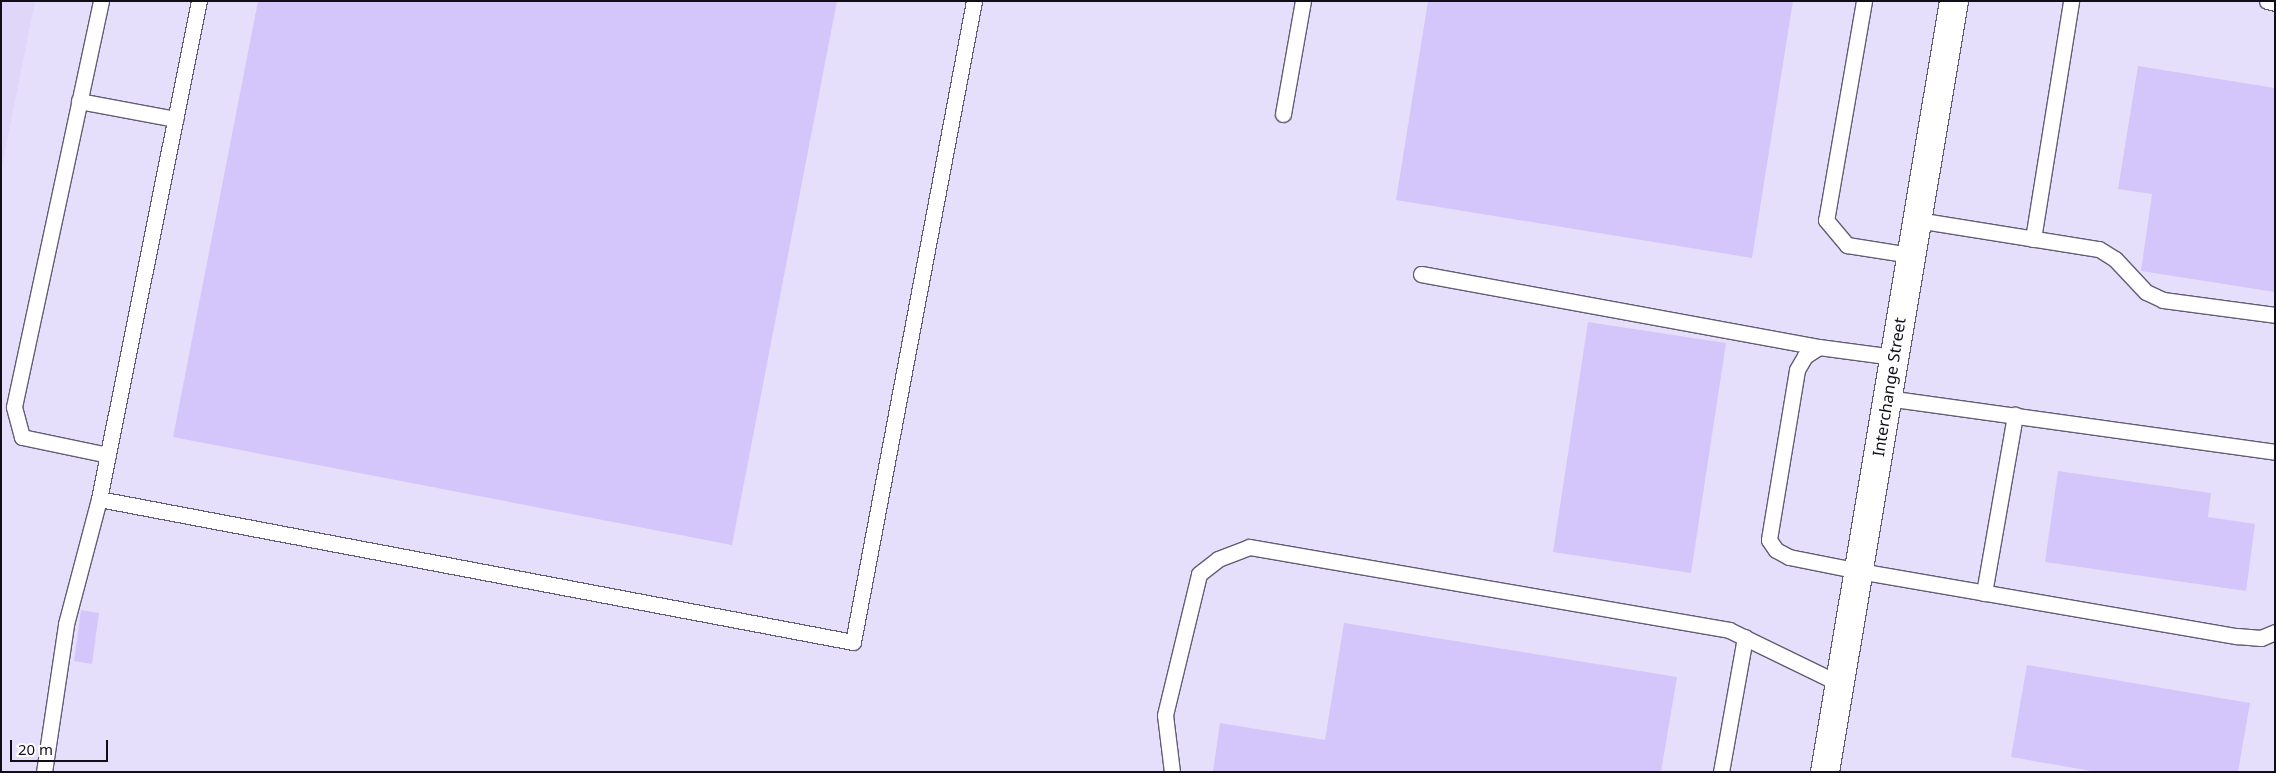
<!DOCTYPE html>
<html>
<head>
<meta charset="utf-8">
<style>
  body { margin:0 }
  #map { position:relative; width:2276px; height:773px; overflow:hidden; background:#e6dffb; font-family:"Noto Sans",sans-serif }
  div>[style] { position:absolute }
  .built>* { inset:0; background:#dfd6fa }
  .building>* { inset:0; background:#d4c6fa }
  .roads { filter:drop-shadow(1px 0 #625c74) drop-shadow(-1px 0 #625c74) drop-shadow(0 1px #625c74) drop-shadow(0 -1px #625c74) }
  .lane>* { height:15px; margin:-7.5px; padding:0 7.5px; transform-origin:7.5px; border-radius:7.5px; background:#fff }
  .street>* { height:28px; margin:-14px; padding:0 14px; transform-origin:14px; border-radius:14px; background:#fff }
  span { translate:-50% -50%; white-space:nowrap; text-align:center; line-height:1.15; -webkit-text-stroke:4.5px #fff; paint-order:stroke }
  .street-label { font-size:16px; color:#110e18 }
  .frame { position:absolute; inset:0; border:2px solid #110e18; pointer-events:none }
  .scale { position:absolute; left:10px; top:740px; width:98px; height:22px; box-sizing:border-box; border:2px solid #110e18; border-top:0; padding-left:6px; font-size:15px; line-height:18px; white-space:nowrap; color:#110e18; -webkit-text-stroke:4px #fff; paint-order:stroke }
</style>
</head>
<body>
<div id="map">
  <div class="built">
    <i style="clip-path:polygon(1px 1px,35px 1px,1px 171px)"></i>
  </div>
  <div class="building">
    <i style="clip-path:polygon(258px 1px,837px 1px,732px 545px,173px 437px)"></i>
    <i style="clip-path:polygon(1428px 1px,1793px 1px,1752px 258px,1396px 200px)"></i>
    <i style="clip-path:polygon(2138px 66px,2275px 88px,2275px 292px,2141px 271px,2152px 194px,2118px 189px)"></i>
    <i style="clip-path:polygon(1588px 322px,1726px 343px,1691px 573px,1553px 552px)"></i>
    <i style="clip-path:polygon(2058px 471px,2211px 493px,2208px 517px,2255px 524px,2246px 591px,2045px 562px)"></i>
    <i style="clip-path:polygon(81px 610px,99px 613px,92px 664px,74px 661px)"></i>
    <i style="clip-path:polygon(1344px 623px,1677px 677px,1661px 772px,1213px 772px,1220px 723px,1325px 740px)"></i>
    <i style="clip-path:polygon(2027px 665px,2250px 703px,2238px 772px,2097px 772px,2011px 757px)"></i>
  </div>
  <div class="roads">
    <div class="lane">
      <i style="left:101px;top:1px;width:415px;rotate:102.1deg"></i>
      <i style="left:14px;top:407px;width:31px;rotate:75deg"></i>
      <i style="left:22px;top:437px;width:88px;rotate:11.8deg"></i>
      <i style="left:1864px;top:1px;width:222px;rotate:99.8deg"></i>
      <i style="left:1826px;top:220px;width:33px;rotate:50deg"></i>
      <i style="left:1847px;top:245px;width:65px;rotate:8.9deg"></i>
      <i style="left:2267px;top:1px;width:8px;rotate:14deg"></i>
      <i style="left:79px;top:101px;width:98px;rotate:10.6deg"></i>
      <i style="left:1283px;top:114px;width:115px;rotate:-80deg"></i>
      <i style="left:1917px;top:220px;width:184px;rotate:9.1deg"></i>
      <i style="left:2099px;top:249px;width:19px;rotate:32deg"></i>
      <i style="left:2115px;top:259px;width:45px;rotate:46.8deg"></i>
      <i style="left:2146px;top:292px;width:19px;rotate:25deg"></i>
      <i style="left:2163px;top:300px;width:113px;rotate:7.6deg"></i>
      <i style="left:2033px;top:239px;width:241px;rotate:-80.9deg"></i>
      <i style="left:1421px;top:274px;width:405px;rotate:10.4deg"></i>
      <i style="left:1894px;top:357px;width:76px;rotate:-172.4deg"></i>
      <i style="left:1819px;top:347px;width:17px;rotate:147deg"></i>
      <i style="left:1805px;top:356px;width:16px;rotate:120deg"></i>
      <i style="left:1797px;top:370px;width:172px;rotate:99.4deg"></i>
      <i style="left:1769px;top:540px;width:12px;rotate:55deg"></i>
      <i style="left:1776px;top:550px;width:15px;rotate:28deg"></i>
      <i style="left:1789px;top:557px;width:71px;rotate:11.3deg"></i>
      <i style="left:1859px;top:571px;width:384px;rotate:9.8deg"></i>
      <i style="left:2237px;top:636px;width:24px;rotate:5deg"></i>
      <i style="left:2261px;top:638px;width:15px;rotate:-23deg"></i>
      <i style="left:1887px;top:398px;width:392px;rotate:7.9deg"></i>
      <i style="left:99px;top:499px;width:767px;rotate:10.74deg"></i>
      <i style="left:853px;top:642px;width:652px;rotate:-79.31deg"></i>
      <i style="left:1984px;top:593px;width:181px;rotate:-80.1deg"></i>
      <i style="left:44px;top:772px;width:150px;rotate:-81.5deg"></i>
      <i style="left:66px;top:624px;width:129px;rotate:-75.2deg"></i>
      <i style="left:99px;top:499px;width:508px;rotate:-78.65deg"></i>
      <i style="left:1172px;top:772px;width:57px;rotate:-97deg"></i>
      <i style="left:1165px;top:715px;width:145px;rotate:-76.4deg"></i>
      <i style="left:1199px;top:574px;width:24px;rotate:-38deg"></i>
      <i style="left:1218px;top:559px;width:33px;rotate:-21deg"></i>
      <i style="left:1249px;top:547px;width:487px;rotate:9.8deg"></i>
      <i style="left:1729px;top:630px;width:123px;rotate:25.9deg"></i>
      <i style="left:1721px;top:772px;width:137px;rotate:-79.9deg"></i>
    </div>
    <div class="street">
      <i style="left:1825px;top:772px;width:782px;rotate:-80.5deg"></i>
    </div>
  </div>
  <div class="street-label">
    <span style="left:1889px;top:387px;rotate:-81deg">Interchange Street</span>
  </div>
  <div class="frame"></div>
  <div class="scale">20 m</div>
</div>
</body>
</html>
